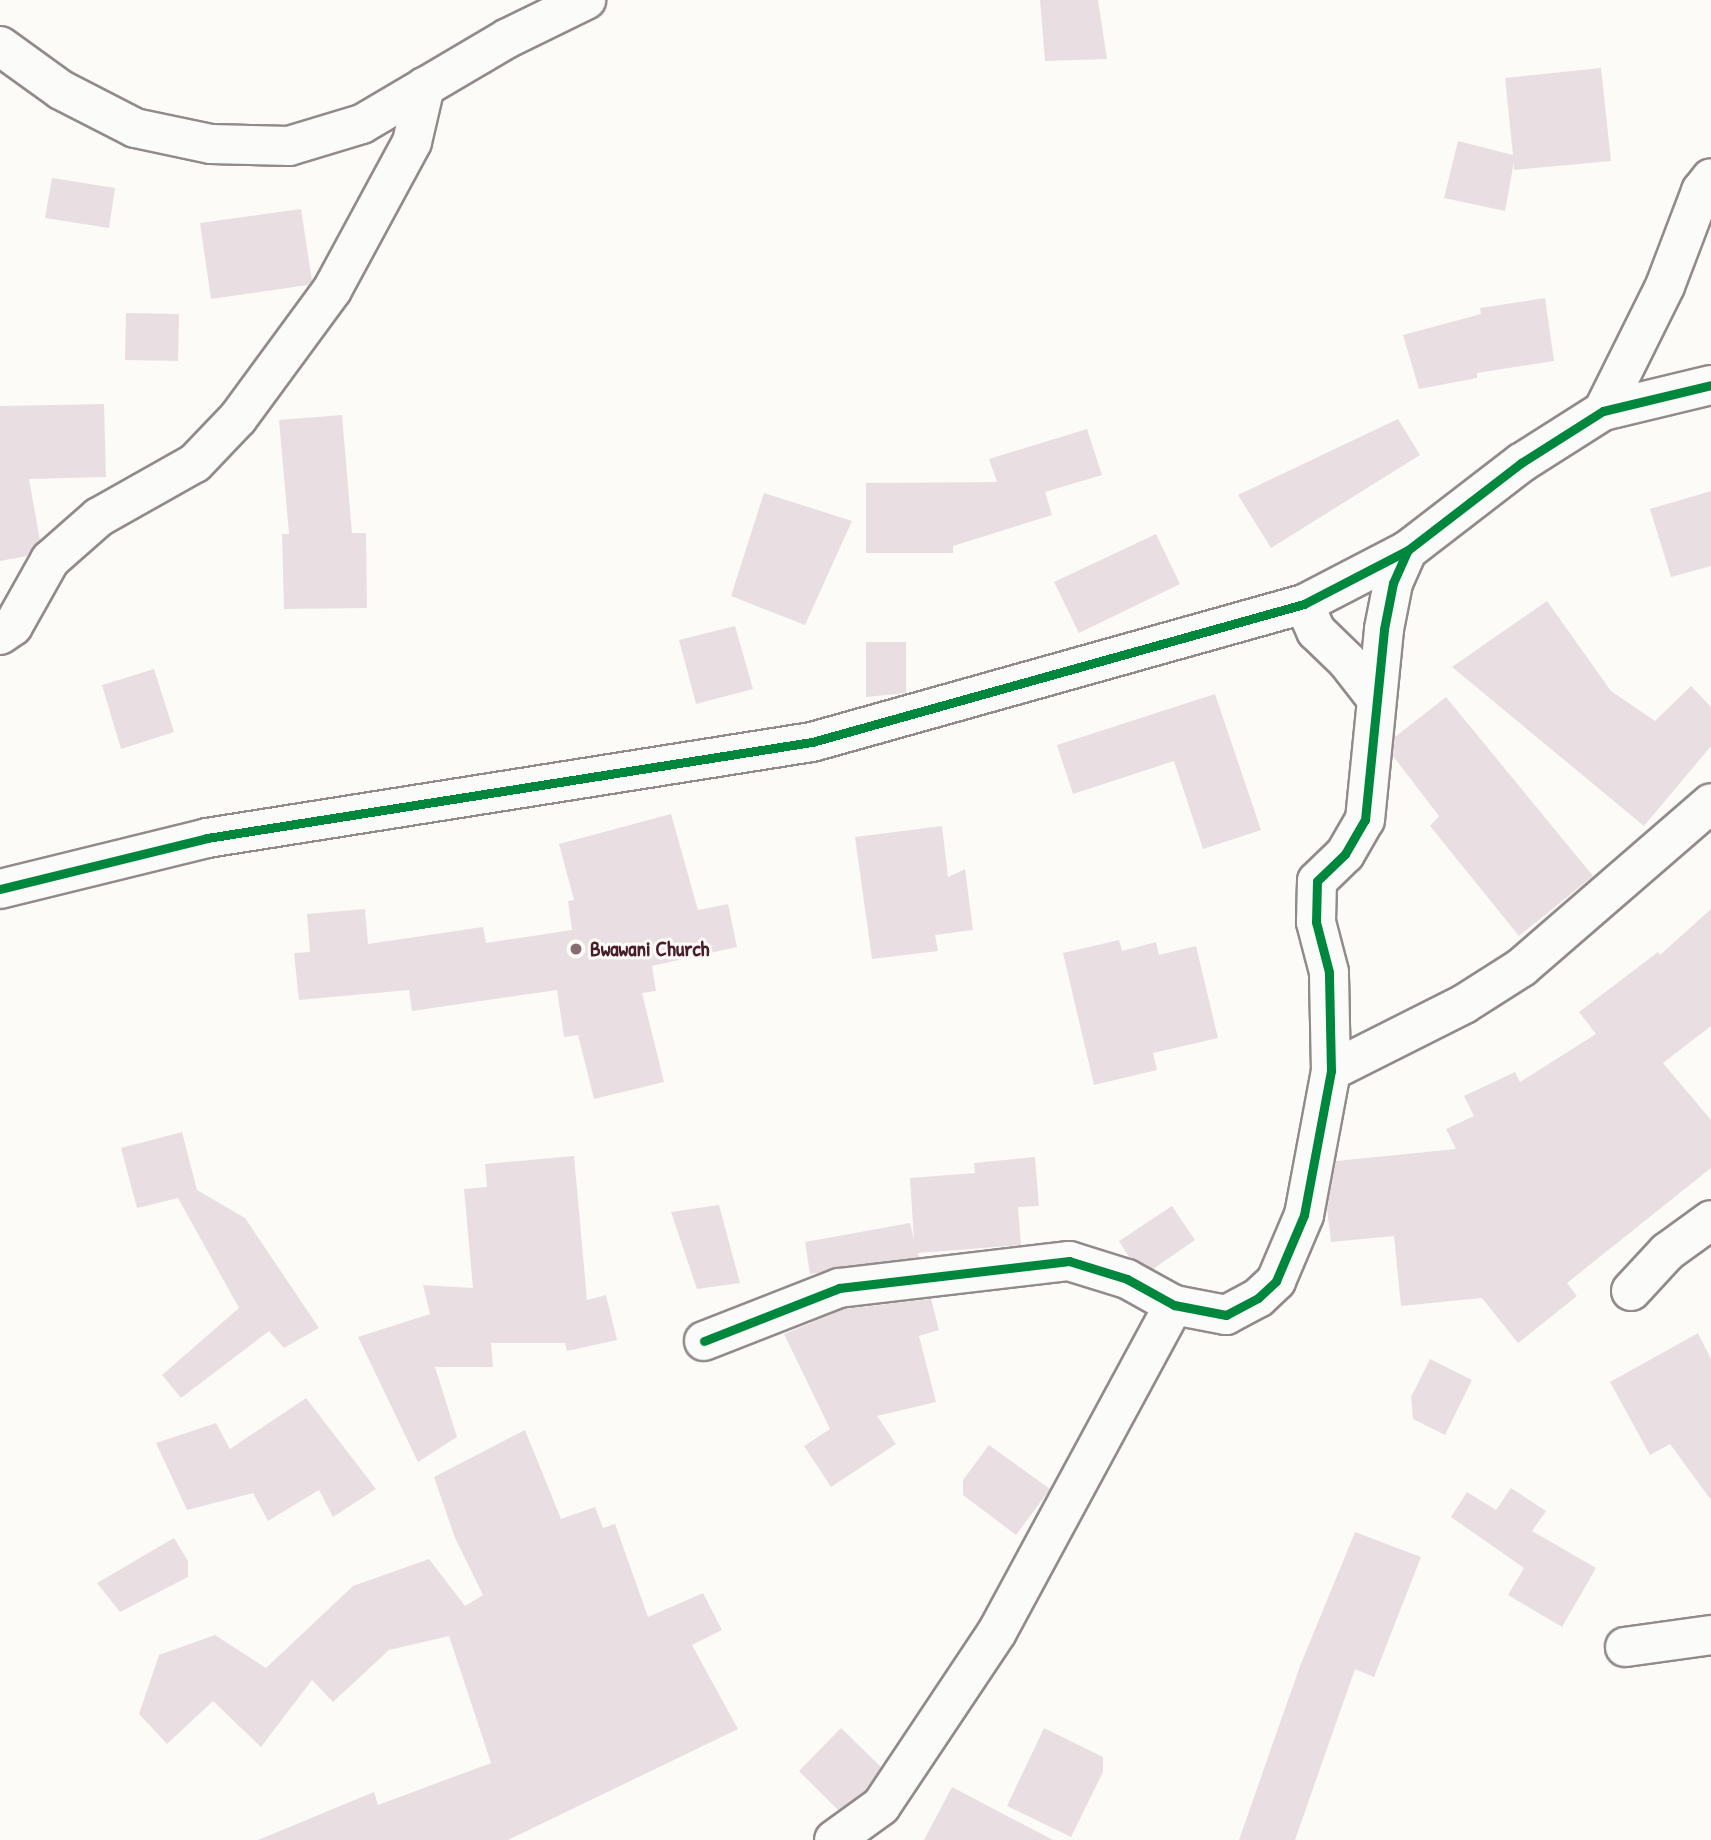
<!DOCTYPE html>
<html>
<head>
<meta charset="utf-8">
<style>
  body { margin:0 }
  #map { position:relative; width:1711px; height:1840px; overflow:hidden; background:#fcfbf8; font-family:"Patrick Hand",sans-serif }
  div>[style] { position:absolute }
  .building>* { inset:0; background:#e9dfe2 }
  .roads { filter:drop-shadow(2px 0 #928a8b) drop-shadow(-2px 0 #928a8b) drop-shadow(0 2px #928a8b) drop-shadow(0 -2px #928a8b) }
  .minor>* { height:38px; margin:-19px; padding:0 19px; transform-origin:19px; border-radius:19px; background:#fbfbf9 }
  .cycleway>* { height:9px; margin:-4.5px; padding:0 4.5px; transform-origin:4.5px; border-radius:4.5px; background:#00873e }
  .dots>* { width:19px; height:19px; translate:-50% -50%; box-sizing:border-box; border:4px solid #fdfcf7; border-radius:50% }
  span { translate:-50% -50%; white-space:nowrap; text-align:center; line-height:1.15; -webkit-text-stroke:6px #fdfcf7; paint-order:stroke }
  .poi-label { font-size:21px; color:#4a1f2b; font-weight:700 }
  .left { translate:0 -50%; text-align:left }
</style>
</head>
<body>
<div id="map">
  <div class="building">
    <i style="clip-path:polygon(1040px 0,1098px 0,1107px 59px,1045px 61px)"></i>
    <i style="clip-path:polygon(1601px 68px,1611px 161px,1514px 170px,1514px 162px,1505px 211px,1444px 198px,1458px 141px,1513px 155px,1505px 78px)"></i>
    <i style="clip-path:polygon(52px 178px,115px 188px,109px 228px,45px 218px)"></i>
    <i style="clip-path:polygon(301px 209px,312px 281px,308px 285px,211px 299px,200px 223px)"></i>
    <i style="clip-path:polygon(1545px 298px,1554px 361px,1477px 373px,1477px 378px,1419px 389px,1403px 335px,1481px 314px,1480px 308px)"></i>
    <i style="clip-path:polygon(126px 313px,179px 314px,178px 361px,125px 360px)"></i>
    <i style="clip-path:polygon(104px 404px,106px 477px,29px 479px,40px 540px,27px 556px,0 561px,0 406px)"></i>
    <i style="clip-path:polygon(342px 415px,352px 533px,366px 533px,367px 608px,284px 609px,282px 534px,289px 534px,279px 420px)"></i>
    <i style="clip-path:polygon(1398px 419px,1420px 455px,1271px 548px,1238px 495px)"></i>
    <i style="clip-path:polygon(1087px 429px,1102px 475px,1045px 492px,1052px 515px,953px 546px,953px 553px,866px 553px,866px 483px,997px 482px,989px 459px)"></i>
    <i style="clip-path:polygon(1711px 491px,1711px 566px,1671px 577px,1650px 509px)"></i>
    <i style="clip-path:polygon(764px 493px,852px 521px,805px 625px,731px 596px)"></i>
    <i style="clip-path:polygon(1156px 534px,1180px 584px,1079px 633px,1054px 582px)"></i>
    <i style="clip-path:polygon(1547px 601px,1611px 691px,1655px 721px,1691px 686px,1711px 707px,1711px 746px,1644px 826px,1452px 667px)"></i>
    <i style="clip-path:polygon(735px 626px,753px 689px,696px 704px,679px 640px)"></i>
    <i style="clip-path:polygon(866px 642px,906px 642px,906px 693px,866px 697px)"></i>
    <i style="clip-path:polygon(154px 669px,174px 732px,121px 749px,102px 685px)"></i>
    <i style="clip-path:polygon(1215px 694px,1261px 830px,1203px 849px,1174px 761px,1073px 794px,1057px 745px)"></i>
    <i style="clip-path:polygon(1446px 697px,1593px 876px,1519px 936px,1430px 826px,1439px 816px,1393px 756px,1395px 737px)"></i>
    <i style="clip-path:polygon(671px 814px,698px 910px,728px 904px,737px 947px,652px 966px,656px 991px,642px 993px,664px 1082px,594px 1099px,578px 1035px,564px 1037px,557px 990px,412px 1011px,409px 990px,299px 1000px,294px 953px,310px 952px,307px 914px,365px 909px,368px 944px,483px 927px,486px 943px,572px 930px,568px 901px,574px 900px,559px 844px)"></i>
    <i style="clip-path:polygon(942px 826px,948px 877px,965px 869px,973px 930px,935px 935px,938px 951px,872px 959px,855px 837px)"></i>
    <i style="clip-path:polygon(1711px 909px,1711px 1026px,1663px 1063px,1711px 1120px,1711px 1168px,1567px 1283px,1577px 1296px,1518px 1343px,1482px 1298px,1401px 1306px,1394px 1236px,1331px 1242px,1327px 1209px,1336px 1161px,1456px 1149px,1446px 1129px,1474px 1116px,1464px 1096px,1515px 1072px,1520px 1082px,1596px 1034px,1579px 1012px,1658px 952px,1660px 955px)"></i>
    <i style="clip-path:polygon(1119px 940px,1122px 951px,1156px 942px,1159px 955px,1196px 946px,1218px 1038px,1153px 1053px,1157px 1070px,1094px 1085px,1063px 953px)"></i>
    <i style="clip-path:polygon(182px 1132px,197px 1190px,245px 1218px,319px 1328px,284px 1348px,269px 1331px,181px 1398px,162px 1375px,239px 1308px,178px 1198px,137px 1208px,121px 1148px)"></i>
    <i style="clip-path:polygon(574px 1156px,587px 1300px,606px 1295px,617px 1340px,567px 1351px,565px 1343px,491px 1343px,493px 1367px,435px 1367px,457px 1437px,418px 1462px,358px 1337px,430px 1314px,423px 1285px,473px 1288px,464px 1189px,487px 1187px,485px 1164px)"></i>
    <i style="clip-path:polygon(1035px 1157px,1039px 1206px,1018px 1207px,1021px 1245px,918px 1253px,919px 1257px,810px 1274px,805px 1242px,910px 1223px,914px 1240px,910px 1178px,975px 1173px,974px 1163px)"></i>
    <i style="clip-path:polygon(719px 1205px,740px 1283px,697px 1289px,671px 1212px)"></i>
    <i style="clip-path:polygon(1172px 1206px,1195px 1240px,1153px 1269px,1129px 1257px,1119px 1241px)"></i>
    <i style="clip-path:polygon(931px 1299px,939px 1330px,919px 1336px,936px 1402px,877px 1416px,896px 1444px,831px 1487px,804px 1446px,830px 1429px,784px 1334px,844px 1309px)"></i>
    <i style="clip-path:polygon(1698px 1333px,1711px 1359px,1711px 1500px,1670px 1444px,1650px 1455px,1610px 1382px)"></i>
    <i style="clip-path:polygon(1430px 1359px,1472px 1380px,1445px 1435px,1413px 1419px,1411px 1397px)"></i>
    <i style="clip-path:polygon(306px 1398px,376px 1489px,333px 1517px,319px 1490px,268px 1521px,253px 1493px,187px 1510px,156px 1443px,216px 1423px,230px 1449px)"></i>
    <i style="clip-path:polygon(525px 1430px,561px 1519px,595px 1507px,603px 1528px,615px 1524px,648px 1617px,703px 1593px,722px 1630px,692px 1645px,738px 1729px,508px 1840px,258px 1840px,374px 1792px,378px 1805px,491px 1763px,449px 1636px,389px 1650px,333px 1702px,312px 1680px,261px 1747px,213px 1701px,167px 1744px,139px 1714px,159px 1655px,215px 1635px,266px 1668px,353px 1586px,429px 1559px,465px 1606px,483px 1595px,455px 1538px,434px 1477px)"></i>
    <i style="clip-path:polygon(989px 1445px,1050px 1489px,1016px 1535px,963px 1495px,963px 1480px)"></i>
    <i style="clip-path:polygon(1511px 1488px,1546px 1511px,1532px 1531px,1596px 1568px,1562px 1627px,1508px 1595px,1524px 1568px,1451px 1517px,1467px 1492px,1496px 1510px)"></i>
    <i style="clip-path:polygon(1355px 1532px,1421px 1557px,1374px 1677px,1355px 1669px,1295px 1840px,1239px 1840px,1300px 1666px)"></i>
    <i style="clip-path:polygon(174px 1538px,188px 1561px,188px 1577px,120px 1612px,97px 1583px)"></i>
    <i style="clip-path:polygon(841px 1728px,881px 1767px,865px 1791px,838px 1810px,799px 1771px)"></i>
    <i style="clip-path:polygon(1044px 1728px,1103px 1757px,1103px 1772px,1071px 1837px,1007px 1806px)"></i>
    <i style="clip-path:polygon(952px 1787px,1053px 1840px,924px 1840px)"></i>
  </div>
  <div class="roads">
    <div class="minor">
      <i style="left:0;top:46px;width:75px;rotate:35.8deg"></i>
      <i style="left:61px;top:90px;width:83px;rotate:27.2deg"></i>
      <i style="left:135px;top:128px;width:78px;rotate:11.9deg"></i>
      <i style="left:211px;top:144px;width:78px;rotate:1.5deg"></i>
      <i style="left:289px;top:146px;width:76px;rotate:-16.8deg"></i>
      <i style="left:362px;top:124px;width:169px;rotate:-30.5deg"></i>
      <i style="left:508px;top:38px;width:87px;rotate:-26deg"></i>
      <i style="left:1603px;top:411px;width:140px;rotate:-63.6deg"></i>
      <i style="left:1665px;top:286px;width:102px;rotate:-69.2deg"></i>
      <i style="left:1701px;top:191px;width:16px;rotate:-52deg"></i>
      <i style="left:1304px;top:604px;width:30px;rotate:66deg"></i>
      <i style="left:1316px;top:631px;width:43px;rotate:44.1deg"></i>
      <i style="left:1347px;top:661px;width:46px;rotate:52.1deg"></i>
      <i style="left:0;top:635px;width:16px;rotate:-35deg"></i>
      <i style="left:13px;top:626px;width:76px;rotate:-60.7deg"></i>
      <i style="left:50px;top:560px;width:65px;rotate:-41.3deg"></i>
      <i style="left:99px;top:517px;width:110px;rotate:-29.4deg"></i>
      <i style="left:195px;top:463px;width:62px;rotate:-46.3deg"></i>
      <i style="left:238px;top:418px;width:159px;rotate:-53.7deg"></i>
      <i style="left:332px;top:290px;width:168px;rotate:-61.6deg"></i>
      <i style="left:412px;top:142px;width:57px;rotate:-76.9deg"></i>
      <i style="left:0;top:889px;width:213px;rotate:-13.8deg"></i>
      <i style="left:207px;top:838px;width:613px;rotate:-9.02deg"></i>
      <i style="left:812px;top:742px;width:511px;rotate:-15.67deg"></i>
      <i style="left:1304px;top:604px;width:117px;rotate:-27.4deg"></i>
      <i style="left:1408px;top:550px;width:143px;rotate:-37.6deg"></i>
      <i style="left:1521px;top:463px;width:97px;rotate:-32.4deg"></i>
      <i style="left:1603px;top:411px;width:111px;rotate:-13.5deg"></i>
      <i style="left:1331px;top:1071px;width:149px;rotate:-26.7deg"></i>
      <i style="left:1464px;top:1004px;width:69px;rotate:-32.5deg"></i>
      <i style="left:1522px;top:967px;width:250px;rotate:-40.9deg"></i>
      <i style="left:1631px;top:1291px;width:53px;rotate:-47.3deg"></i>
      <i style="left:1667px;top:1252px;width:54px;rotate:-36deg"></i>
      <i style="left:704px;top:1341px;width:145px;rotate:-21.4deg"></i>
      <i style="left:839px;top:1288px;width:232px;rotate:-6.7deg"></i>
      <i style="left:1069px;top:1261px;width:61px;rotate:17.2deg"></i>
      <i style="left:1127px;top:1279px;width:54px;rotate:29deg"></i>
      <i style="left:1174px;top:1305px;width:53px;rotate:10.9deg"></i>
      <i style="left:1226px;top:1315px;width:36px;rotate:-28deg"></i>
      <i style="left:1258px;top:1298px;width:25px;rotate:-43deg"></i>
      <i style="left:1276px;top:1281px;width:72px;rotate:-67deg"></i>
      <i style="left:1304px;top:1215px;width:147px;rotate:-79.4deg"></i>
      <i style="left:1331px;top:1071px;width:99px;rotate:-91.2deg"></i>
      <i style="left:1329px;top:972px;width:52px;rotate:-104.6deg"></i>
      <i style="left:1316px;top:922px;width:41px;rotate:-88.6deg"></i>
      <i style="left:1317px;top:881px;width:39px;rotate:-44deg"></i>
      <i style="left:1345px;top:854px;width:39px;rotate:-60deg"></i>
      <i style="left:1365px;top:820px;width:192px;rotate:-84.3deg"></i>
      <i style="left:1384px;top:629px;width:47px;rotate:-78.9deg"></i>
      <i style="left:1393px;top:583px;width:36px;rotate:-66deg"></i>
      <i style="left:1625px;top:1647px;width:87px;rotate:-7.9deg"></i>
      <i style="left:834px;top:1840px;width:58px;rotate:-35.9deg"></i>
      <i style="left:881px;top:1806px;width:209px;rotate:-56.3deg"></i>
      <i style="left:997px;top:1632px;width:372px;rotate:-61.6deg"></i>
    </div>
  </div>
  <div class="cycleway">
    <i style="left:0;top:889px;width:213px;rotate:-13.8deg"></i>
    <i style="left:207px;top:838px;width:613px;rotate:-9.02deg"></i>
    <i style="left:812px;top:742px;width:511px;rotate:-15.67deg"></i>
    <i style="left:1304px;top:604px;width:117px;rotate:-27.4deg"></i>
    <i style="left:1408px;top:550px;width:143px;rotate:-37.6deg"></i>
    <i style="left:1521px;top:463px;width:97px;rotate:-32.4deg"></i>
    <i style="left:1603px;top:411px;width:111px;rotate:-13.5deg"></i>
    <i style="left:704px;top:1341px;width:145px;rotate:-21.4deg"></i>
    <i style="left:839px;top:1288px;width:232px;rotate:-6.7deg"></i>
    <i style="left:1069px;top:1261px;width:61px;rotate:17.2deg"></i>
    <i style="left:1127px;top:1279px;width:54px;rotate:29deg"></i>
    <i style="left:1174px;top:1305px;width:53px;rotate:10.9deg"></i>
    <i style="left:1226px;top:1315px;width:36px;rotate:-28deg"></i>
    <i style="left:1258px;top:1298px;width:25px;rotate:-43deg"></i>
    <i style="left:1276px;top:1281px;width:72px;rotate:-67deg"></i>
    <i style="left:1304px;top:1215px;width:147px;rotate:-79.4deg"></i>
    <i style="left:1331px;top:1071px;width:99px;rotate:-91.2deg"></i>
    <i style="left:1329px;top:972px;width:52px;rotate:-104.6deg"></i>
    <i style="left:1316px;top:922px;width:41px;rotate:-88.6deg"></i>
    <i style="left:1317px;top:881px;width:39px;rotate:-44deg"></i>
    <i style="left:1345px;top:854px;width:39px;rotate:-60deg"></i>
    <i style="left:1365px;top:820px;width:192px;rotate:-84.3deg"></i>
    <i style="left:1384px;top:629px;width:47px;rotate:-78.9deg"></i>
    <i style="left:1393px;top:583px;width:36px;rotate:-66deg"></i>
  </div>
  <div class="dots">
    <i style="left:576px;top:949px;background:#886c73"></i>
  </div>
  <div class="poi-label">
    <span class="left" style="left:590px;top:949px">Bwawani Church</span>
  </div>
</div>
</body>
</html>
